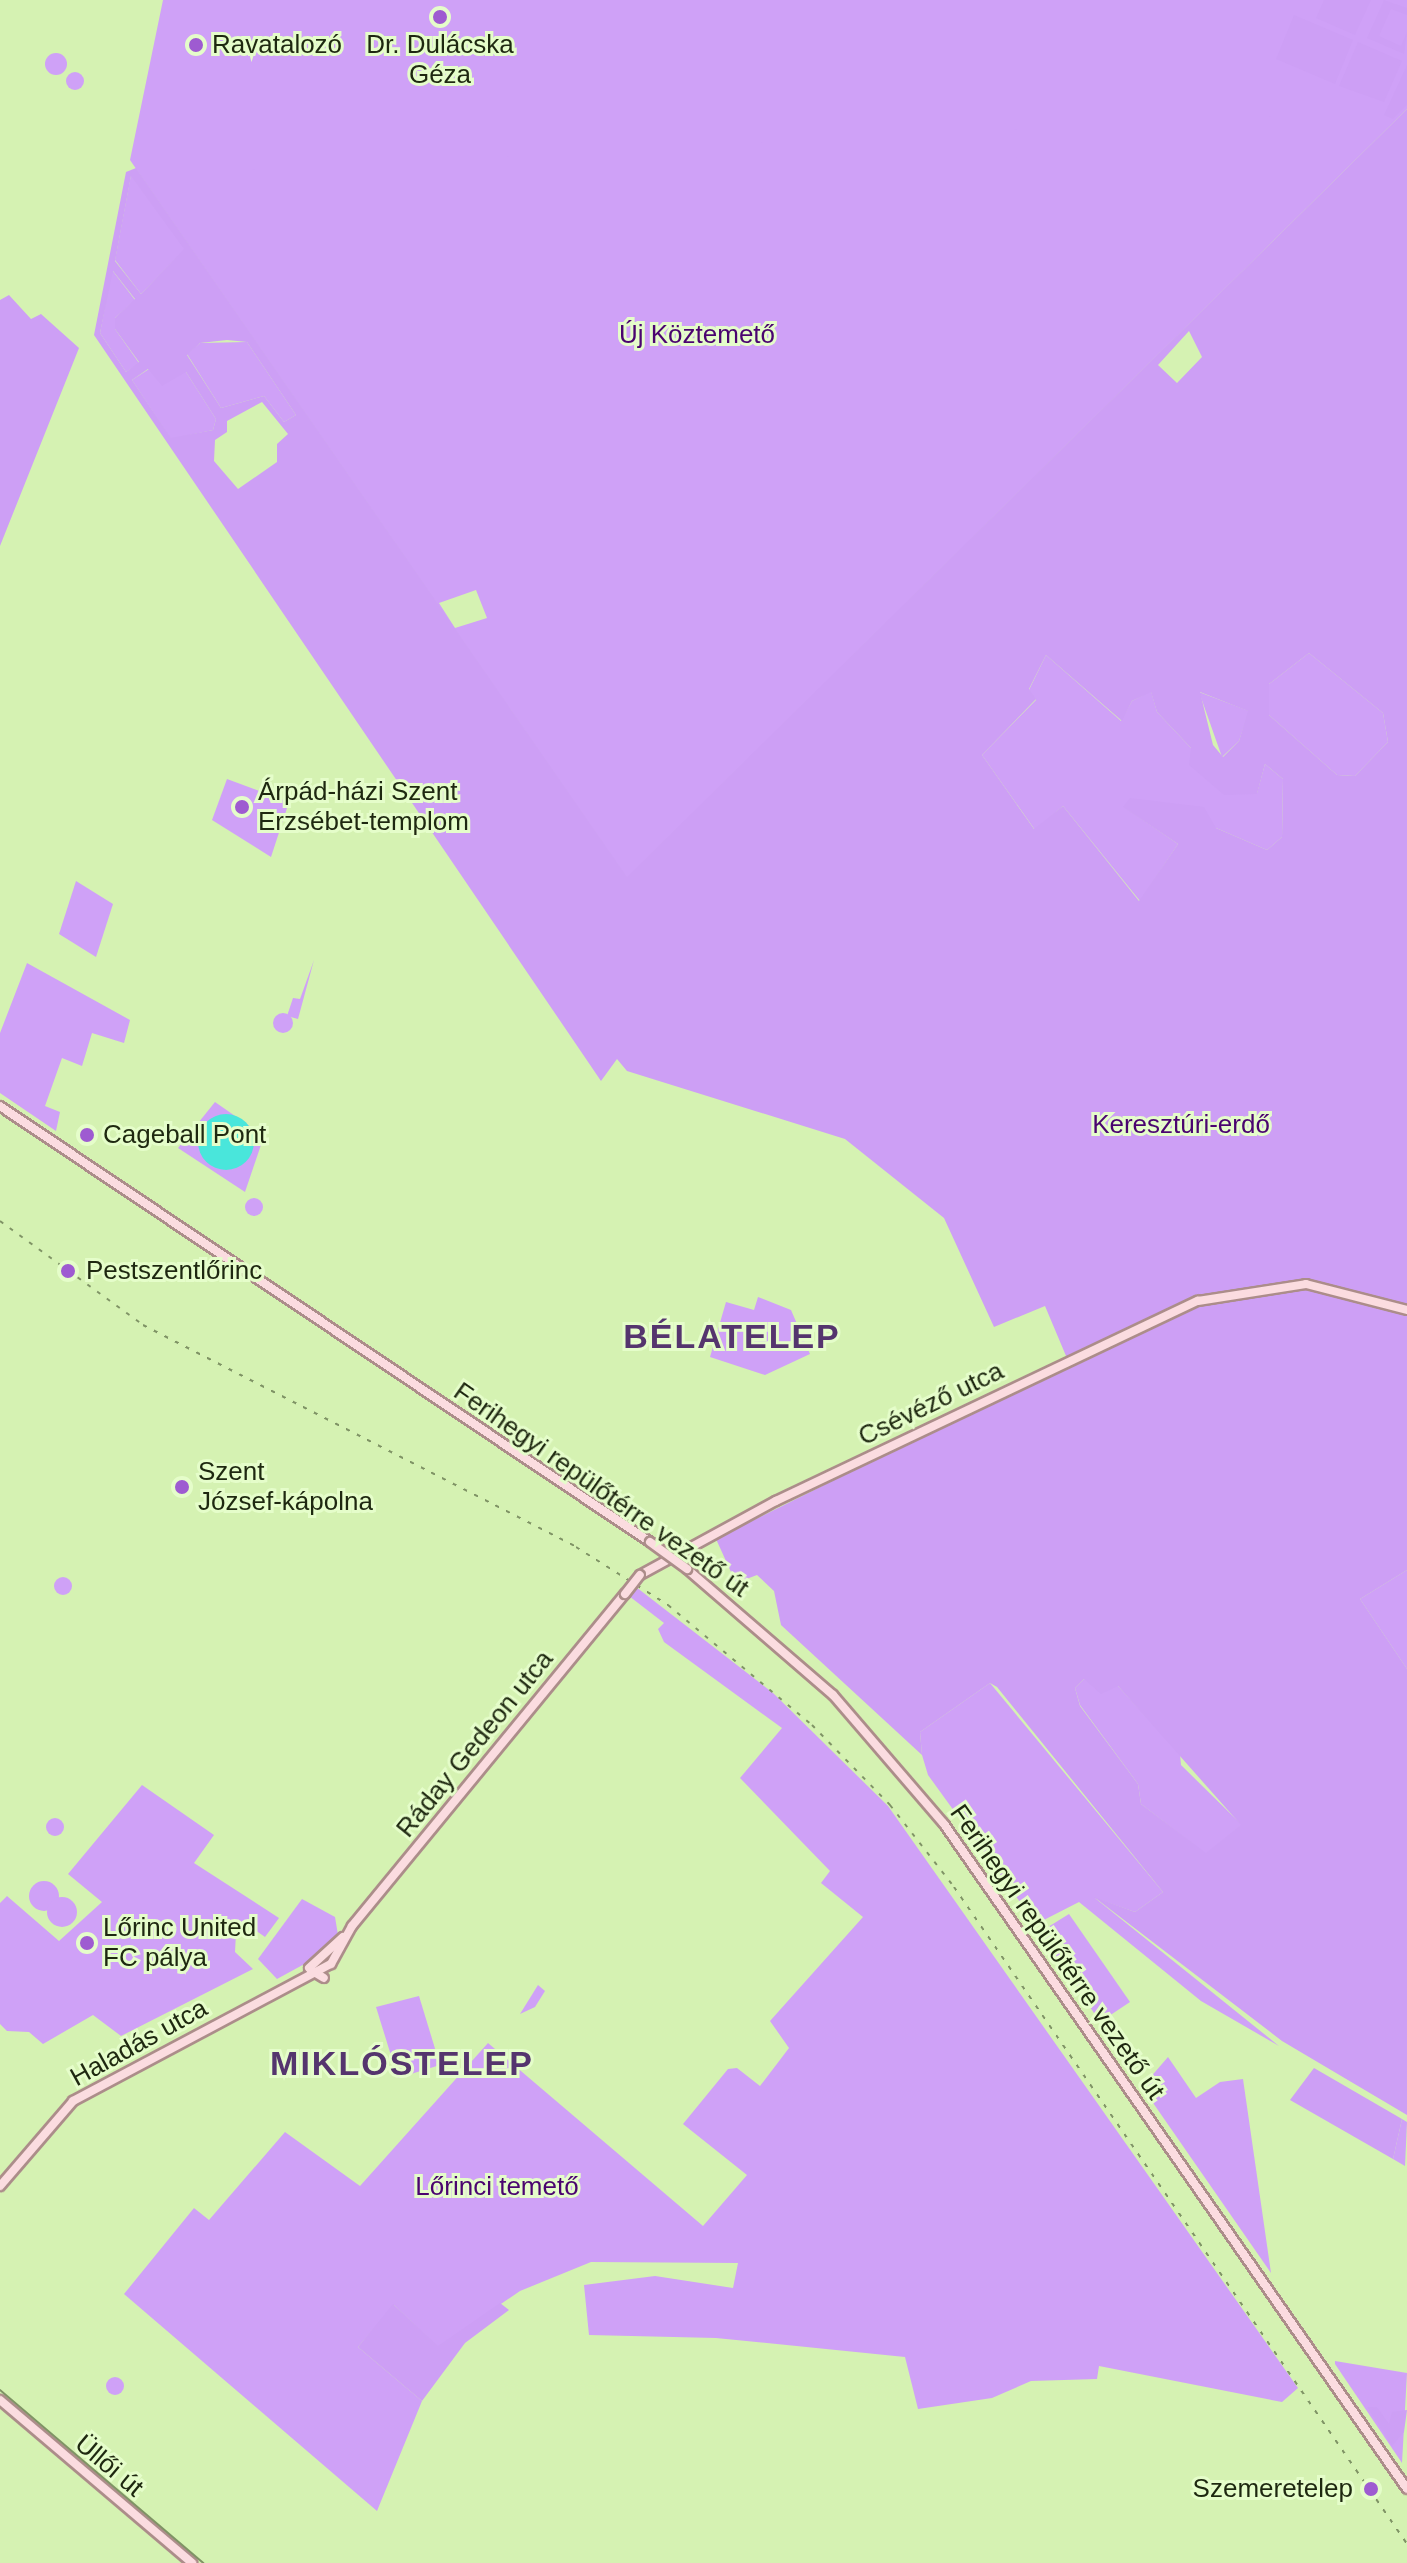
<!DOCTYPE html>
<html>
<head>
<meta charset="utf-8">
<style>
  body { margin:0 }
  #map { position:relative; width:1407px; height:2563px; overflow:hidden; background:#d5f2b2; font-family:Helvetica,sans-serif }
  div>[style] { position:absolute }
  .green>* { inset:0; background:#cfa1f7 }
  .round { border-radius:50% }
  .forest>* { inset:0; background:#cd9ff5 }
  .water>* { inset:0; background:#49e6db }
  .roads { filter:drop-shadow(2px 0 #ac8d8a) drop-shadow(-2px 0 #ac8d8a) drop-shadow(0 2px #ac8d8a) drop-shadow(0 -2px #ac8d8a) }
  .major>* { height:8px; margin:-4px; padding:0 4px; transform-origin:4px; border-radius:4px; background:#fbdce0 }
  .tram>* { height:2px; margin:-1px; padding:0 1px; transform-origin:1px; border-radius:1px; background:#7f9365 }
  .rail>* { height:2px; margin-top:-1px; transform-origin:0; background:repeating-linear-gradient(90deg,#7f9365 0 4px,transparent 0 12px) }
  .bridges { filter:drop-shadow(2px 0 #ac8d8a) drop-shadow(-2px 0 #ac8d8a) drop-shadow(0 2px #ac8d8a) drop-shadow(0 -2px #ac8d8a) }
  .major-bridge>* { height:8px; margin:-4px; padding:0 4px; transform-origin:4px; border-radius:4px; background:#fbdce0 }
  .dots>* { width:22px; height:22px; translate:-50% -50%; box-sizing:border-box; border:4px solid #e5fdca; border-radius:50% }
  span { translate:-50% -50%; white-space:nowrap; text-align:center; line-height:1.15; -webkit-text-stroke:6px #e5fdca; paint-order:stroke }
  .poi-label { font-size:26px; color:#1e2810 }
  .left { translate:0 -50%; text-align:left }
  .right { translate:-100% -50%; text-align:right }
  .park-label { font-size:26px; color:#4a046f }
  .street-label { font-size:26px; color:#1e2810 }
  .district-label { font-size:34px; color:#55356e; font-weight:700; letter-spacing:2px }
</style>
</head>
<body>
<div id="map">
  <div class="green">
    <i style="clip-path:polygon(evenodd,163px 0,1407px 0,1407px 109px,627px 878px,130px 160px,163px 0,476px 590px,487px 618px,455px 628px,439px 603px,476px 590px)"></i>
    <i class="round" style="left:45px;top:53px;width:22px;height:22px"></i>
    <i class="round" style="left:66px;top:72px;width:18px;height:18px"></i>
    <i style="clip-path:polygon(131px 175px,185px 249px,141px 294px,115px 260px)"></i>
    <i style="clip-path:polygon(112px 270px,135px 300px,115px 318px,115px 329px,139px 363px,126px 372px,100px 333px)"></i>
    <i style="clip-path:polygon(247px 342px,296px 415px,284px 422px,264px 396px,221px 408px,187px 354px,200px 343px)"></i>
    <i style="clip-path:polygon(149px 369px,186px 372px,216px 419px,213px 430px,171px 439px,132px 380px)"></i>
    <i style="clip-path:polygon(1309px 653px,1383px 713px,1388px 742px,1355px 776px,1337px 775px,1269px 715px,1269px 684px)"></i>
    <i style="clip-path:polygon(1046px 655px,1121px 721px,1132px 701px,1151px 691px,1157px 712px,1191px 748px,1257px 793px,1265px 764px,1283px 779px,1282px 837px,1267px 850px,1216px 828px,1124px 807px,1178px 844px,1140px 901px,1063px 806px,1035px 830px,982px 755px,1036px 700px,1029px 690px)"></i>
    <i style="clip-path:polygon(1199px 692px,1249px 711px,1239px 741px,1222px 757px)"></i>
    <i style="clip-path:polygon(227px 779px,289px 802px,271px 857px,212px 820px)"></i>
    <i style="clip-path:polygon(76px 881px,113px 904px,96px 957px,59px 934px)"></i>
    <i style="clip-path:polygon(314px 960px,298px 1019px,287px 1016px,293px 998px,300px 999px)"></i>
    <i style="clip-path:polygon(27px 963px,130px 1020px,124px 1043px,92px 1033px,82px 1066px,62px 1058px,45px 1106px,60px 1112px,56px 1131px,0 1093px,0 1033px)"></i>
    <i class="round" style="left:273px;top:1013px;width:20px;height:20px"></i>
    <i style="clip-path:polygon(215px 1102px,264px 1136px,245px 1192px,178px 1148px)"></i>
    <i class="round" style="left:245px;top:1198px;width:18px;height:18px"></i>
    <i style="clip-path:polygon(758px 1297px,791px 1310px,810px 1354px,765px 1375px,710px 1357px,726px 1302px,754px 1310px)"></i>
    <i style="clip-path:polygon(1407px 1570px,1407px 1669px,1360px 1599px)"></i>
    <i class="round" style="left:54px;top:1577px;width:18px;height:18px"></i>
    <i style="clip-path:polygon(636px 1587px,773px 1693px,888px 1806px,1298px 2388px,1282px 2402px,1099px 2366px,1097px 2379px,1031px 2381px,992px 2398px,918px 2409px,905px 2357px,716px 2338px,589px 2335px,584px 2285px,655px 2276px,733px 2288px,738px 2263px,591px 2262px,520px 2291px,438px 2347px,394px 2305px,358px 2347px,422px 2401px,377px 2511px,124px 2294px,194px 2208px,209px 2220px,285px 2132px,360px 2186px,488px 2043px,703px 2226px,747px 2175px,683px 2124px,728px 2069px,737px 2068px,760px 2086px,789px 2048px,770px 2021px,863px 1917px,821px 1883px,830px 1871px,740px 1778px,782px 1728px,664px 1642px,658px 1629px,664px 1623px,629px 1596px)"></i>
    <i style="clip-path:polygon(1084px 1679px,1118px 1686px,1180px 1754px,1181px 1765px,1242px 1825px,1206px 1854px,1141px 1804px,1138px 1784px,1080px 1705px,1075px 1688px)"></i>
    <i style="clip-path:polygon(990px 1683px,1163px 1892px,1135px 1912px,1095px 1898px,1279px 2046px,1201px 2001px,1079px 1902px,1036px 1924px,928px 1775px,922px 1755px,920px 1732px)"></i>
    <i style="clip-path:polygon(142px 1785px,214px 1835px,194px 1863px,279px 1918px,265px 1937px,244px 1922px,236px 1933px,235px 1952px,253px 1969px,121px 2036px,93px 2015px,43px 2044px,29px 2032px,7px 2031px,0 2024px,0 1903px,7px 1896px,59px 1941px,102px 1902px,68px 1874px)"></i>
    <i class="round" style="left:46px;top:1818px;width:18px;height:18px"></i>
    <i class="round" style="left:29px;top:1881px;width:30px;height:30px"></i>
    <i class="round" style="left:47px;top:1897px;width:30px;height:30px"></i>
    <i style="clip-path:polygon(302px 1899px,335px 1917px,338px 1935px,319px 1956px,277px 1979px,258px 1959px)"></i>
    <i style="clip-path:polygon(1069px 1914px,1130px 2002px,1100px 2022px,1040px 1932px)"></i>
    <i style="clip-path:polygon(538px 1985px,545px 1991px,535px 2007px,520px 2014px)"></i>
    <i style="clip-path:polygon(419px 1996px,440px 2065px,398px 2078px,376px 2007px)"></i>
    <i style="clip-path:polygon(1168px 2057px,1196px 2098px,1220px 2082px,1243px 2079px,1271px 2273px,1142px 2087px)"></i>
    <i style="clip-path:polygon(1402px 2119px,1407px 2122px,1405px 2166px,1393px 2159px)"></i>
    <i style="clip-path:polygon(1335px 2361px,1407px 2373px,1402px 2463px,1335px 2364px)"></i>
    <i class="round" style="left:106px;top:2377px;width:18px;height:18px"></i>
  </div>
  <div class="forest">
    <i style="clip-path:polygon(1324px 0,1371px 0,1355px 35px,1316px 18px)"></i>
    <i style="clip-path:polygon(1384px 0,1407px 8px,1407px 15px,1391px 9px,1379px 36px,1401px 46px,1407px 32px,1404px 54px,1367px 38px)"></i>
    <i style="clip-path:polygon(1294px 15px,1353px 40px,1335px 84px,1276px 59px)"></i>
    <i style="clip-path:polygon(1358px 42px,1402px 61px,1384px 102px,1339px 86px)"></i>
    <i style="clip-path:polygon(1407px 65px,1407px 105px,1393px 119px,1384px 115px)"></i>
    <i style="clip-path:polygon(evenodd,1407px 109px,1407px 1570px,1360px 1599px,1407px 1669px,1407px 2115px,1282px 2041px,1094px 1897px,1135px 1912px,1163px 1892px,997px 1687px,990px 1683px,920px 1732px,922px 1755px,781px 1625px,774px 1591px,757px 1575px,736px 1583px,716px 1539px,1069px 1363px,1045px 1306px,994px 1327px,944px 1218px,845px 1139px,627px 1071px,617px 1059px,601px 1081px,94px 335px,126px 172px,136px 168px,627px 877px,1407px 109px,131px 176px,184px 249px,141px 294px,115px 261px,131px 176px,1407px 109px,113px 271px,135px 299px,115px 318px,115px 329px,139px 362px,126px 372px,100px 333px,113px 271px,1407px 109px,1189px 331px,1202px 357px,1177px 383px,1158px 365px,1189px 331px,1407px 109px,227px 340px,247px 342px,296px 415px,284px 422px,264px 396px,221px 408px,187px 355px,200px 343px,227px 340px,1407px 109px,148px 369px,162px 386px,186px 372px,216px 419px,213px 430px,171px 438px,132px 380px,148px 369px,1407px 109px,262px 402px,288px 434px,277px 444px,277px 462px,238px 489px,214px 461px,215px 440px,227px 432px,227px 421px,262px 402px,1407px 109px,1309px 653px,1383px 713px,1388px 742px,1355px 776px,1337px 775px,1269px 715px,1269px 684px,1309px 653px,1407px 109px,1046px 655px,1122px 721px,1132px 701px,1151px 692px,1157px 712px,1191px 748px,1189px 765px,1224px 795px,1257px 794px,1265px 764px,1283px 779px,1282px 837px,1267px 850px,1216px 828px,1204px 807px,1130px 798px,1123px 807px,1178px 844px,1139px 901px,1063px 806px,1034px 829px,982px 755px,1036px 699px,1029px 689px,1046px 655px,1407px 109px,1200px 692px,1248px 711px,1239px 741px,1223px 757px,1213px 745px,1200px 692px,1407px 109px,1084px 1679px,1101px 1694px,1118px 1686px,1241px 1825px,1206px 1853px,1141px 1804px,1138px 1784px,1080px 1706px,1075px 1688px,1084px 1679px)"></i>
    <i style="clip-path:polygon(9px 295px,31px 319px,41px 314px,79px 348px,0 546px,0 300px)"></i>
    <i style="clip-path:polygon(1314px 2068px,1402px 2119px,1393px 2159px,1290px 2100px)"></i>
    <i style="clip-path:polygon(500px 2303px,509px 2310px,465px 2343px,422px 2401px,358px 2347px,393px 2304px,438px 2346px)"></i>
    <i style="clip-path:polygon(1367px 2407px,1377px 2407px,1389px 2424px,1392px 2412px,1407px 2410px,1404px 2432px,1392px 2446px)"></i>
  </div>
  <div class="water">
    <i class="round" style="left:198px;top:1114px;width:56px;height:56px"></i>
  </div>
  <div class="roads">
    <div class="major">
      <i style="left:0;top:1106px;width:783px;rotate:33.85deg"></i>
      <i style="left:687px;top:1569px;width:193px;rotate:40.8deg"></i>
      <i style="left:833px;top:1695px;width:170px;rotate:49.3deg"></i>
      <i style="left:944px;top:1824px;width:810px;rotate:55.15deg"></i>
      <i style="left:640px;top:1575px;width:155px;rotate:-28.6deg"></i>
      <i style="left:776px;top:1501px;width:467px;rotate:-25.4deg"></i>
      <i style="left:1198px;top:1301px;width:109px;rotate:-8.9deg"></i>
      <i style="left:1306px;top:1284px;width:104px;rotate:14.4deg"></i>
      <i style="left:309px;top:1968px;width:46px;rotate:-42.4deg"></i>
      <i style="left:311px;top:1970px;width:15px;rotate:32deg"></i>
      <i style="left:0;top:2186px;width:112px;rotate:-49.3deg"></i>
      <i style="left:73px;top:2101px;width:292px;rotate:-28deg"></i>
      <i style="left:331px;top:1964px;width:43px;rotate:-61.1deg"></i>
      <i style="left:352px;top:1926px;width:430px;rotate:-50.6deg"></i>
      <i style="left:0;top:2400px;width:252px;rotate:40.3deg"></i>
    </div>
  </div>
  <div class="tram">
    <i style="left:0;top:2390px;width:267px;rotate:40.4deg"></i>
  </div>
  <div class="rail">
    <i style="left:0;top:1221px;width:177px;rotate:36deg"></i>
    <i style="left:143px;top:1325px;width:487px;rotate:27.1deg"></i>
    <i style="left:576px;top:1547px;width:109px;rotate:32.2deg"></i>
    <i style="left:668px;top:1605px;width:187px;rotate:39.8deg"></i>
    <i style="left:812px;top:1725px;width:112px;rotate:45.7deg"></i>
    <i style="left:890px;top:1805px;width:104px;rotate:52deg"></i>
    <i style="left:954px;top:1887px;width:798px;rotate:55.41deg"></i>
  </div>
  <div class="bridges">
    <div class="major-bridge">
      <i style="left:650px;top:1542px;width:46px;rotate:36.1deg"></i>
      <i style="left:625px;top:1594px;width:24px;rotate:-52deg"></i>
    </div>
  </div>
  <div class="dots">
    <i style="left:440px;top:17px;background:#9e5bd1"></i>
    <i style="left:196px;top:45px;background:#9e5bd1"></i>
    <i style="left:242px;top:807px;background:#9e5bd1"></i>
    <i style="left:87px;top:1135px;background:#9e5bd1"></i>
    <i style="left:68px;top:1271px;background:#9e5bd1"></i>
    <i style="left:182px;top:1487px;background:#9e5bd1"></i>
    <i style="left:87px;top:1943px;background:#9e5bd1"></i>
    <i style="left:1371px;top:2489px;background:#9e5bd1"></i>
  </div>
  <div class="poi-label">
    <span class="left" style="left:212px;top:45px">Ravatalozó</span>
    <span style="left:440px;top:60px">Dr. Dulácska<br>Géza</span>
    <span class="left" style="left:258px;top:807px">Árpád-házi Szent<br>Erzsébet-templom</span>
    <span class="left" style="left:103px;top:1135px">Cageball Pont</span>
    <span class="left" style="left:86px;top:1271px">Pestszentlőrinc</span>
    <span class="left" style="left:198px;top:1487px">Szent<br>József-kápolna</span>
    <span class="left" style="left:103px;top:1943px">Lőrinc United<br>FC pálya</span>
    <span class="right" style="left:1353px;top:2489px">Szemeretelep</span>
  </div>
  <div class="park-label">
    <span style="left:697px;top:335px">Új Köztemető</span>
    <span style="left:1181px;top:1125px">Keresztúri-erdő</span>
    <span style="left:497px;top:2187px">Lőrinci temető</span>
  </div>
  <div class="street-label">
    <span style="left:931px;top:1404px;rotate:-26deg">Csévéző utca</span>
    <span style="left:601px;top:1490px;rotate:35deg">Ferihegyi repülőtérre vezető út</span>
    <span style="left:475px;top:1744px;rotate:-51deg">Ráday Gedeon utca</span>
    <span style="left:1057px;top:1952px;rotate:55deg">Ferihegyi repülőtérre vezető út</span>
    <span style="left:139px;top:2043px;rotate:-29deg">Haladás utca</span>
    <span style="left:109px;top:2466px;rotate:40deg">Üllői út</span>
  </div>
  <div class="district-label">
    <span style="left:732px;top:1337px">BÉLATELEP</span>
    <span style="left:402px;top:2064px">MIKLÓSTELEP</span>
  </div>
</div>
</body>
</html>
